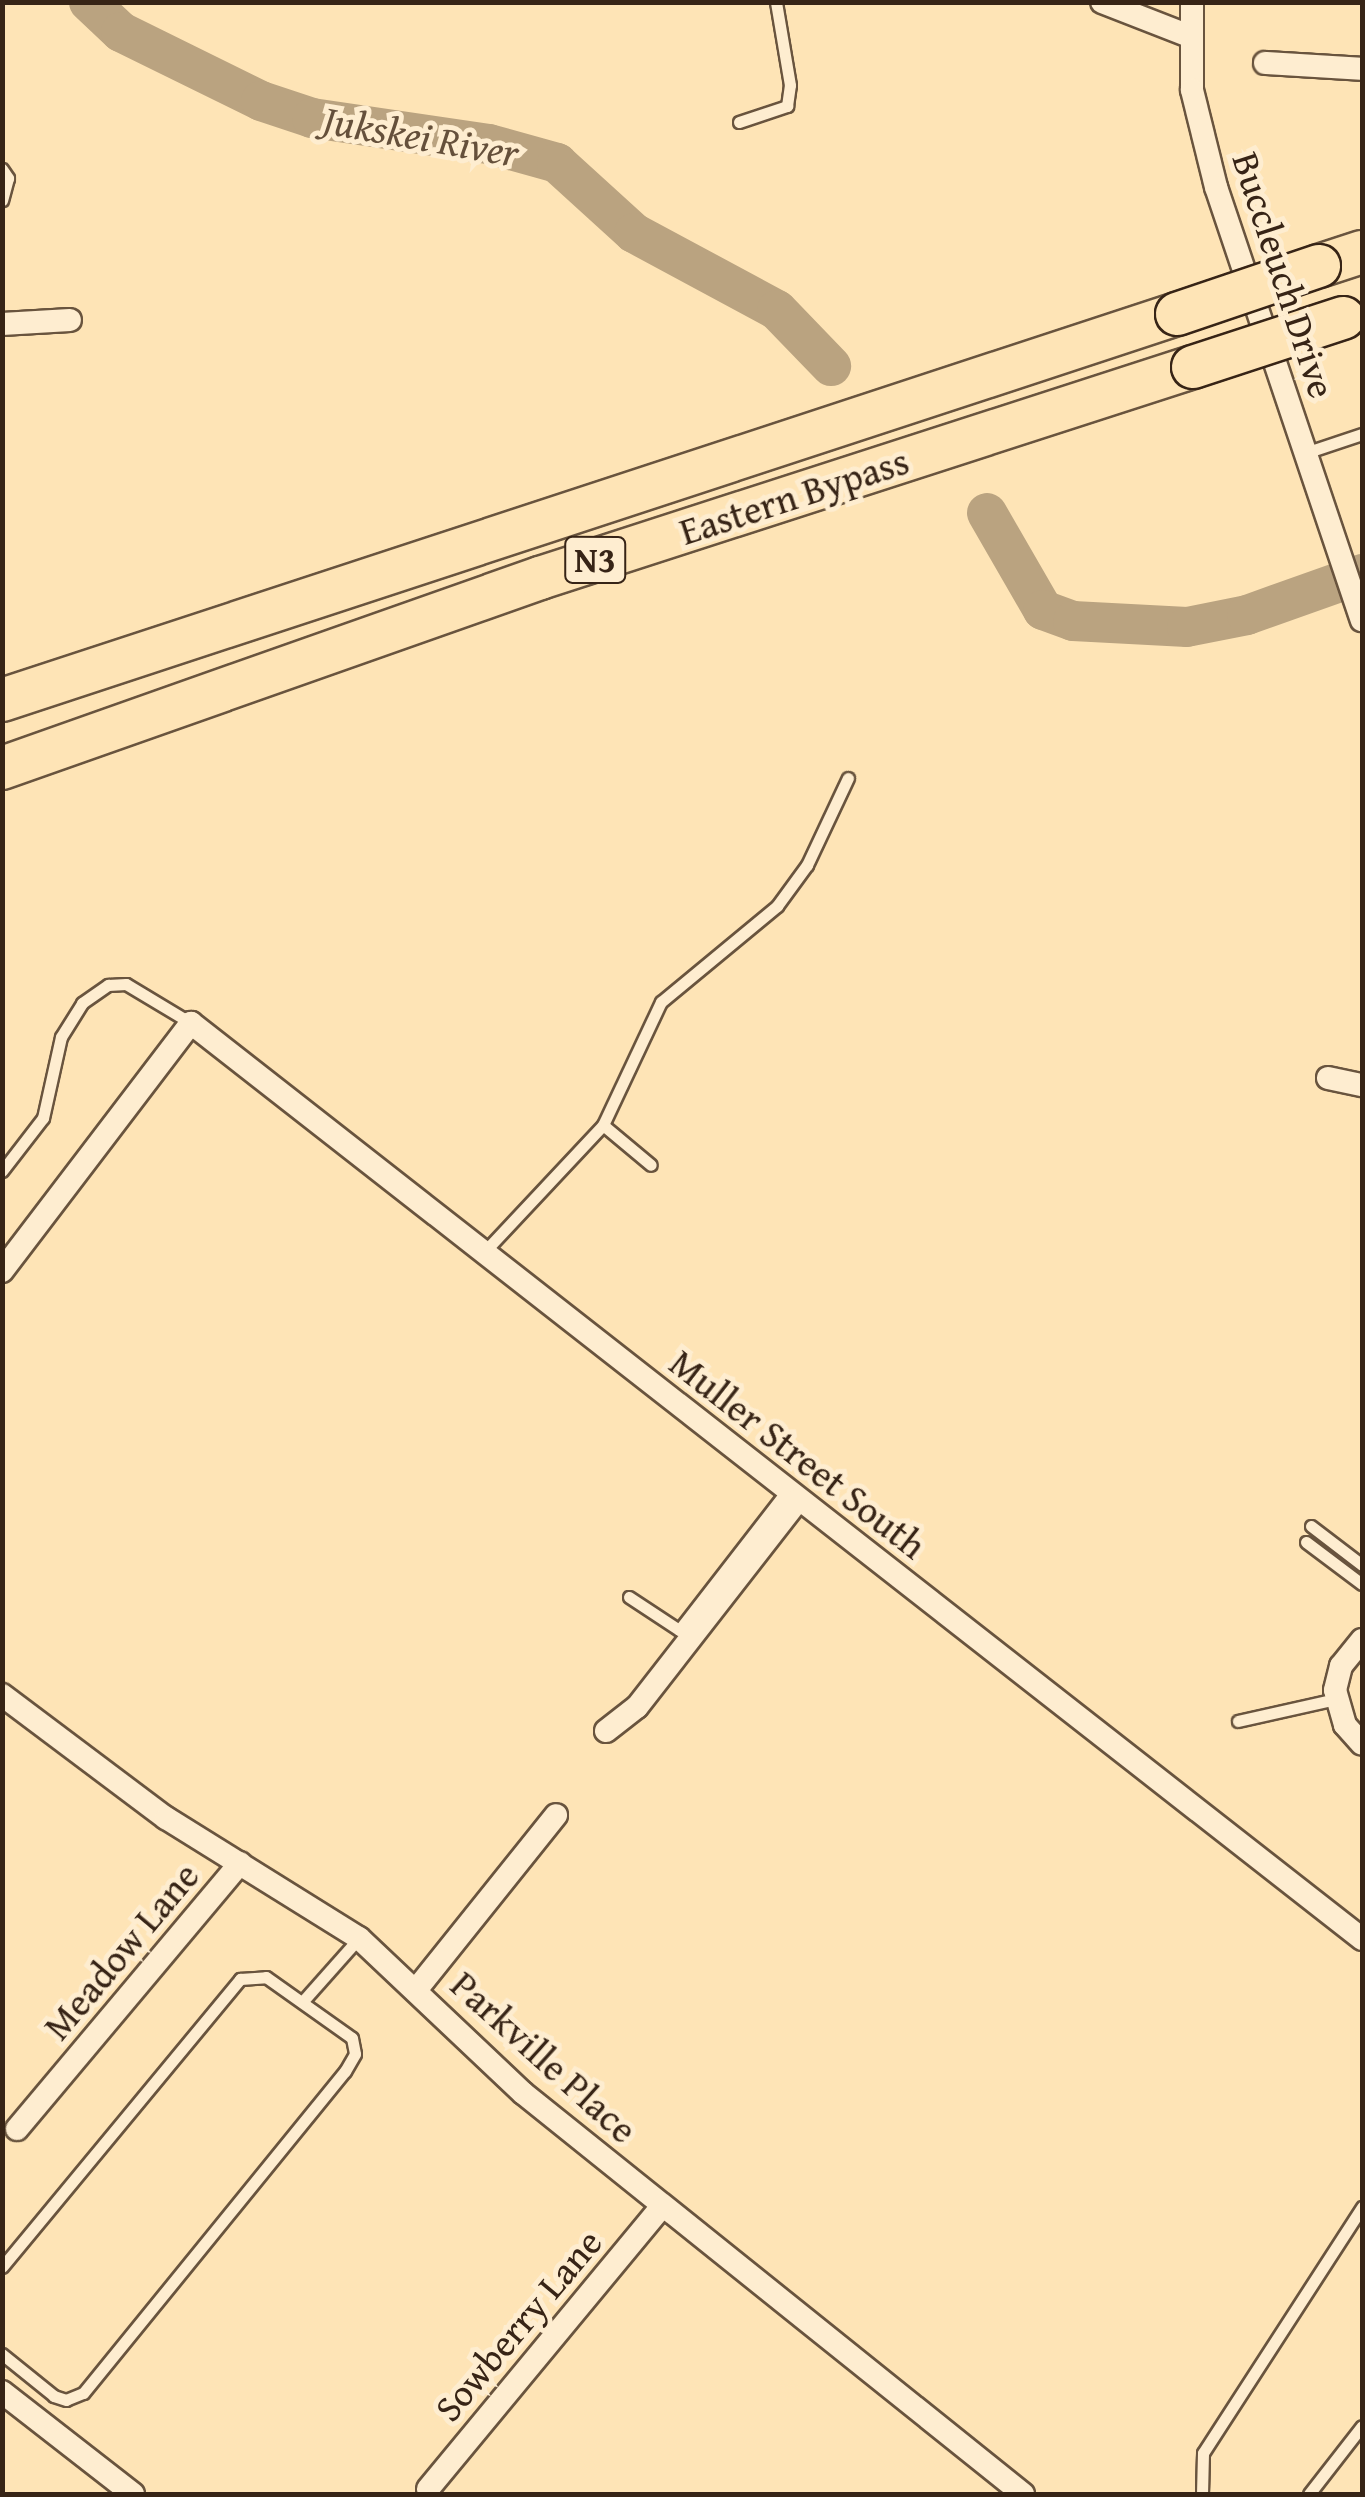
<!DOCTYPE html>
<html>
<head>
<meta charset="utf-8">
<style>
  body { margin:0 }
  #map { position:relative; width:1365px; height:2497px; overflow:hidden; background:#fee4b6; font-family:"Gentium Book Plus",serif }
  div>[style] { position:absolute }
  .river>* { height:40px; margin:-20px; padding:0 20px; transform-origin:20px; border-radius:20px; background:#baa380 }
  .roads { filter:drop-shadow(2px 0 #69543e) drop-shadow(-2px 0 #69543e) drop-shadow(0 2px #69543e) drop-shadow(0 -2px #69543e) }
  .service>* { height:11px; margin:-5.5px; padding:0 5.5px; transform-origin:5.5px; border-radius:5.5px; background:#feedd0 }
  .minor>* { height:22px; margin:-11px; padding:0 11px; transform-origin:11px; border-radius:11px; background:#feedd0 }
  .motorway>* { height:42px; margin:-21px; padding:0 21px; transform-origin:21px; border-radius:21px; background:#fee4b6 }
  .bridges { filter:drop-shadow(2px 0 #372416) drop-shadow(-2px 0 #372416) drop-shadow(0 2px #372416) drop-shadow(0 -2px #372416) }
  .motorway-bridge>* { height:42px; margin:-21px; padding:0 21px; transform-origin:21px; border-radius:21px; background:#fee4b6 }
  span { translate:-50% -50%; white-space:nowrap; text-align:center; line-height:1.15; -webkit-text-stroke:10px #feedd0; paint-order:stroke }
  .shield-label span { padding:2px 8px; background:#feedd0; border:2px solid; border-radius:8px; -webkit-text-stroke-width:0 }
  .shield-label { font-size:35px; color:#372416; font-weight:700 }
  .street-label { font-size:38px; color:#372416 }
  .water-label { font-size:40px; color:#65503b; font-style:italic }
  .frame { position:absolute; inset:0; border:5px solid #372416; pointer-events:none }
</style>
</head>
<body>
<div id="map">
  <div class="river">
    <i style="left:89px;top:2px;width:44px;rotate:43.2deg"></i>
    <i style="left:121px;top:32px;width:156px;rotate:26.2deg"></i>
    <i style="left:261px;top:101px;width:54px;rotate:18.4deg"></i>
    <i style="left:312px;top:118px;width:179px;rotate:8.4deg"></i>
    <i style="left:489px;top:144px;width:71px;rotate:15.6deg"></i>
    <i style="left:557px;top:163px;width:104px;rotate:42.3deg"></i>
    <i style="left:634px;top:233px;width:162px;rotate:28.3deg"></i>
    <i style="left:777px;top:310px;width:78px;rotate:46deg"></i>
    <i style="left:987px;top:513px;width:112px;rotate:60deg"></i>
    <i style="left:1043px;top:610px;width:32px;rotate:20deg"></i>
    <i style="left:1073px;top:621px;width:114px;rotate:3deg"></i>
    <i style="left:1187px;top:627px;width:61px;rotate:-11.3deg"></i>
    <i style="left:1247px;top:615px;width:122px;rotate:-19.6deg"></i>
  </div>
  <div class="roads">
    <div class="service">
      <i style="left:739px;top:122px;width:51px;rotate:-18.4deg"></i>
      <i style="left:787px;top:106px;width:21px;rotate:-82deg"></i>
      <i style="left:790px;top:85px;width:84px;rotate:-99.6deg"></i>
      <i style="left:2px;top:169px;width:11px;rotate:56deg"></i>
      <i style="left:8px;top:178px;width:23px;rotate:105deg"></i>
      <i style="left:1305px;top:453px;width:60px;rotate:-18.4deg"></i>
      <i style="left:603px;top:1125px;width:62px;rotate:39.8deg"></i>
      <i style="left:2px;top:1171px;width:67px;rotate:-52.3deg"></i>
      <i style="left:43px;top:1118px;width:83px;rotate:-77.5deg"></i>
      <i style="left:61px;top:1037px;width:40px;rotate:-58deg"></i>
      <i style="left:82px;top:1003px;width:32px;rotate:-35deg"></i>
      <i style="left:108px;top:985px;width:18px;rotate:-3deg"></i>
      <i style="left:126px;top:984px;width:76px;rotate:31deg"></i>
      <i style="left:486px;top:1250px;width:171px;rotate:-46.9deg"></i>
      <i style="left:603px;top:1125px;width:136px;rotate:-64.8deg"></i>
      <i style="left:661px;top:1002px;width:151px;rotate:-39.6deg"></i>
      <i style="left:777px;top:906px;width:51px;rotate:-53.8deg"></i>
      <i style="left:807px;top:865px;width:96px;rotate:-64.8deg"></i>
      <i style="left:1311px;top:1526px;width:64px;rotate:37.4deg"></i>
      <i style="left:1306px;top:1542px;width:70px;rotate:36.9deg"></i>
      <i style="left:629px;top:1597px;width:60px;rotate:33.4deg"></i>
      <i style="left:679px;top:1630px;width:176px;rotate:-52.2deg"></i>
      <i style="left:1238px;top:1721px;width:100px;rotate:-12.7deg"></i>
      <i style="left:303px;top:2001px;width:84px;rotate:-48.4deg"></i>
      <i style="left:2px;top:2267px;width:374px;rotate:-50.4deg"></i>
      <i style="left:240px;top:1979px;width:26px;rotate:-4deg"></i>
      <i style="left:266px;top:1977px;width:105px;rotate:35.3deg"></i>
      <i style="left:352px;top:2038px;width:16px;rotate:79deg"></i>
      <i style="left:355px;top:2054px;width:20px;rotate:120deg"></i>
      <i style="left:345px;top:2071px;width:415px;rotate:129.1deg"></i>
      <i style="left:83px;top:2393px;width:18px;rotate:158deg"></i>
      <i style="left:66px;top:2400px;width:13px;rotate:-162deg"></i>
      <i style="left:54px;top:2396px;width:67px;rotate:-141.1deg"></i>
      <i style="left:1202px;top:2494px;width:41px;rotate:-88.6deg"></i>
      <i style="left:1203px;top:2453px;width:293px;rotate:-57.1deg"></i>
      <i style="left:1309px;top:2494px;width:86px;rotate:-52.1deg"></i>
    </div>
    <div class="minor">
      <i style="left:1102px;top:2px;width:93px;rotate:21.3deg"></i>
      <i style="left:1192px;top:2px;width:88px;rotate:90deg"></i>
      <i style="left:1192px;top:90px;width:100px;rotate:76.1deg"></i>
      <i style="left:1216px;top:187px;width:457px;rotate:71.4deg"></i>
      <i style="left:1265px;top:63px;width:97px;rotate:3.5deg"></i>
      <i style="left:2px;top:324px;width:68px;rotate:-3.4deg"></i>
      <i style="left:1328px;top:1078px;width:35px;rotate:12deg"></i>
      <i style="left:2px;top:1271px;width:312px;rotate:-52.7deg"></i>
      <i style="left:191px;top:1023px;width:1487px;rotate:38.03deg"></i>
      <i style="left:1362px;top:1640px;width:33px;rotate:129deg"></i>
      <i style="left:1341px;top:1666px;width:25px;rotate:104deg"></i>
      <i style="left:1335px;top:1690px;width:36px;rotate:74deg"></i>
      <i style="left:1345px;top:1725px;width:25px;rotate:48deg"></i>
      <i style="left:2px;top:1695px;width:205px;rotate:36.9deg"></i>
      <i style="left:166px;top:1818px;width:227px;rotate:31.9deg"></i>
      <i style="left:359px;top:1938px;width:226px;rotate:43.4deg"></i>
      <i style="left:523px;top:2093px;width:641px;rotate:38.73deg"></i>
      <i style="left:606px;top:1731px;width:39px;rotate:-38deg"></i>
      <i style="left:637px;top:1707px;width:262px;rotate:-52.1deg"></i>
      <i style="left:416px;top:1990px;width:224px;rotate:-51.3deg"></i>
      <i style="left:17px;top:2129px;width:347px;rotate:-50deg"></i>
      <i style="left:2px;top:2392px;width:166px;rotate:37.9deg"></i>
      <i style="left:428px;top:2489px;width:367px;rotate:-50.4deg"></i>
    </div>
    <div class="motorway">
      <i style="left:1319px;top:266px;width:45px;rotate:-18deg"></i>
      <i style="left:2px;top:700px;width:1237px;rotate:-18.19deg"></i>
      <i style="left:2px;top:768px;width:571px;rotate:-19.45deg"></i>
      <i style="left:540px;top:578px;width:686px;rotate:-17.91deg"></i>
    </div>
  </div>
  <div class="bridges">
    <div class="motorway-bridge">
      <i style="left:1177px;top:314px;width:150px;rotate:-18.7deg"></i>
      <i style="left:1193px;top:367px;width:158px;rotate:-18.1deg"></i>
    </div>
  </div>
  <div class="shield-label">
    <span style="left:595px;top:560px">N3</span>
  </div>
  <div class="street-label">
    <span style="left:1284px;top:275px;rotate:72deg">Buccleuch Drive</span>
    <span style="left:794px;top:496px;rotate:-18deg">Eastern Bypass</span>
    <span style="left:798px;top:1454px;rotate:38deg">Muller Street South</span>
    <span style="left:121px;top:1951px;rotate:-50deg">Meadow Lane</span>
    <span style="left:544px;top:2057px;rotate:42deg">Parkville Place</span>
    <span style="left:518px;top:2325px;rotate:-50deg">Sowberry Lane</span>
  </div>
  <div class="water-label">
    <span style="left:421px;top:136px;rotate:10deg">Jukskei River</span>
  </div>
  <div class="frame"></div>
</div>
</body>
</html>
